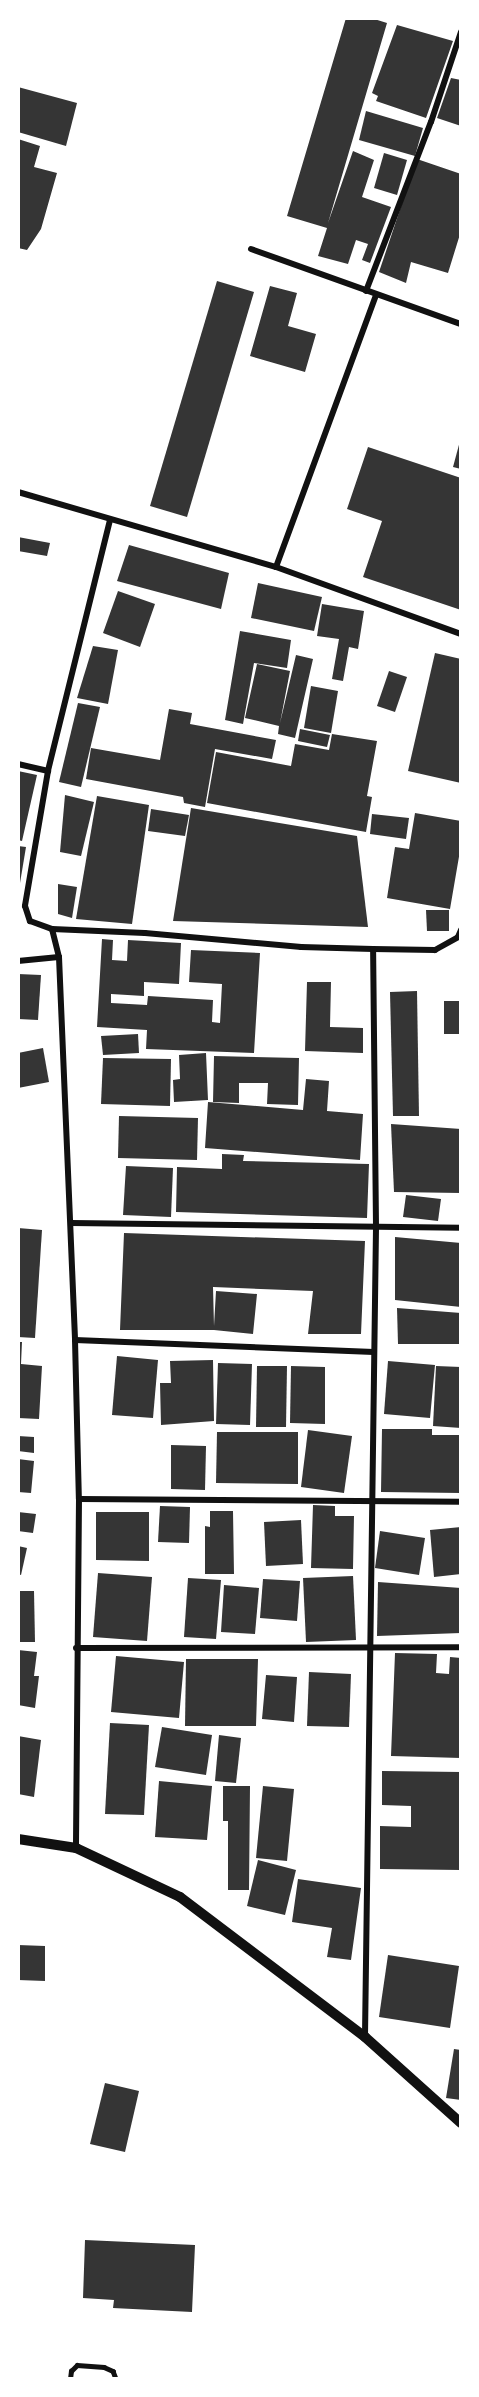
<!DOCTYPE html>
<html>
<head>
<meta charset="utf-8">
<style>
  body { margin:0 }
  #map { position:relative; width:479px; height:2397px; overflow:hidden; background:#fff; font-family:Rubik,sans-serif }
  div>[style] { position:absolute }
  .building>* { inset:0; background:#353535 }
  .service>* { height:4.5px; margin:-2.25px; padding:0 2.25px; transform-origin:2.25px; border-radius:2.25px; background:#111 }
  .minor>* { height:6px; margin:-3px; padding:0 3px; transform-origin:3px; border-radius:3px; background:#111 }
  .tertiary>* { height:10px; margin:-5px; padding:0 5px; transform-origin:5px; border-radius:5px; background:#111 }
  span { translate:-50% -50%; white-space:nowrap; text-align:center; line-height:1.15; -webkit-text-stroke:4.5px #fff; paint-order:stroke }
  .frame { position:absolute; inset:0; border:20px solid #fff; pointer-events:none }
</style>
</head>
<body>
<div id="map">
  <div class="building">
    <i style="clip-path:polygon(346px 18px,371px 18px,387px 23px,328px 223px,353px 151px,374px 160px,362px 197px,391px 207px,370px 263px,362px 260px,368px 244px,356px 240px,348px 264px,318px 256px,327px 228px,287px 216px)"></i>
    <i style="clip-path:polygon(397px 25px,453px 41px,426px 118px,376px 101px,378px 96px,372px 93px)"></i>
    <i style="clip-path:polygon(451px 78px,461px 80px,461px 126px,437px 118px)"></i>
    <i style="clip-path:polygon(18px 87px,77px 103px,66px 146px,18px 132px)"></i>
    <i style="clip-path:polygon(366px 111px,423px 128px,415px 156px,359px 140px)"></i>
    <i style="clip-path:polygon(18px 139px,40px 146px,34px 167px,57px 173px,41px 229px,27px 250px,18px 248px)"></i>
    <i style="clip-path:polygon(384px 153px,407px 160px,397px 195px,374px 188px)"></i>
    <i style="clip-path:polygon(417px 159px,461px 174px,461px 231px,448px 273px,411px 262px,406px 283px,379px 272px)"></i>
    <i style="clip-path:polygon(217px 281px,254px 292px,187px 517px,150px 506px)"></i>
    <i style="clip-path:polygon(270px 286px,297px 293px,288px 326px,316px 334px,305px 372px,250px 356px)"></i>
    <i style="clip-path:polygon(460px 441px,461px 441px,461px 469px,453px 467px)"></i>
    <i style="clip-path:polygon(368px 447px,461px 478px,461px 610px,363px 577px,382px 521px,347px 509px)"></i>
    <i style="clip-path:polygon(18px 537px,50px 543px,47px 556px,18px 551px)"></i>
    <i style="clip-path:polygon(129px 545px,229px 573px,221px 609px,117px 581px)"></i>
    <i style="clip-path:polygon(258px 583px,322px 597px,314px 631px,251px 618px)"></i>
    <i style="clip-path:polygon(118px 591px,155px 604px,140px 647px,103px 633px)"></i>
    <i style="clip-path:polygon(322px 604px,364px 611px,358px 649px,349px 647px,343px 681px,332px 679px,339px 639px,317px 636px)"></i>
    <i style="clip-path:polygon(240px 631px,291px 640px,287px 668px,254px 663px,243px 724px,225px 720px)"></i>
    <i style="clip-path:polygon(93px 646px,118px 650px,108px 704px,77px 698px)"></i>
    <i style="clip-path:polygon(435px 653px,461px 659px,461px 783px,408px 771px)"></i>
    <i style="clip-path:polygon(296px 655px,313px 659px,295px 738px,278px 734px,279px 726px,245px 718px,257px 664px,290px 671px,280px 723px)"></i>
    <i style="clip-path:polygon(389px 671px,407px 677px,395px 712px,377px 706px)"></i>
    <i style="clip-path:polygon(311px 686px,338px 691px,331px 733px,304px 728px)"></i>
    <i style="clip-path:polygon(78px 703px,100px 707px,81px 787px,59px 782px)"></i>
    <i style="clip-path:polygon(169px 709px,192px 713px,190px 724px,276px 740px,272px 759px,215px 749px,205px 807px,184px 803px,183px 797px,86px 779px,91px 748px,160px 760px)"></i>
    <i style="clip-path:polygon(300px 729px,330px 735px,327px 747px,298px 741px)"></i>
    <i style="clip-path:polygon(332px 734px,377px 741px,367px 796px,372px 797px,366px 832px,207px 803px,216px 752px,291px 766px,295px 744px,329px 750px)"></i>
    <i style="clip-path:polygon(18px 771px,37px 775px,22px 841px,18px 840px)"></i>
    <i style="clip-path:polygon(65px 795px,94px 802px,81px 856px,60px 852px)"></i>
    <i style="clip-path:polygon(97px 796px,149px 805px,132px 924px,76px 919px)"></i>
    <i style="clip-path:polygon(191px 808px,357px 836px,368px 927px,173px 921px)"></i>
    <i style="clip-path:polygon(151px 809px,189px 815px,185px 836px,148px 831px)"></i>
    <i style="clip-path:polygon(415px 813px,461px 821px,461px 845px,450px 909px,387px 898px,395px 847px,409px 849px)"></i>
    <i style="clip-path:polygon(372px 814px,409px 818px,406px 839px,370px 834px)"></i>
    <i style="clip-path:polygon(18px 846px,26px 847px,19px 889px,18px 888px)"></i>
    <i style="clip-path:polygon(58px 884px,77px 887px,72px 918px,58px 914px)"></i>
    <i style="clip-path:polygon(426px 910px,449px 910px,449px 931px,427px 931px)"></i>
    <i style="clip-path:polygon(102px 939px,113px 940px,112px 960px,127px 961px,128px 940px,181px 943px,179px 984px,144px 982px,144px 996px,111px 994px,111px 1003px,147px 1005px,148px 996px,213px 1000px,212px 1022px,220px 1023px,222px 984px,189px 982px,191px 950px,260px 953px,254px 1053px,146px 1049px,147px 1030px,97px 1027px)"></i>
    <i style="clip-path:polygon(18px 974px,41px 975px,38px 1020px,18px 1019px)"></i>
    <i style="clip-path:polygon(307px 982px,331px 982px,330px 1027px,363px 1028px,363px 1053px,305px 1051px)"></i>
    <i style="clip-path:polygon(417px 991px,419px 1116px,393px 1116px,390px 992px)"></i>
    <i style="clip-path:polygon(444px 1001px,461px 1001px,461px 1034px,444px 1034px)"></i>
    <i style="clip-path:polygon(138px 1034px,139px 1053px,103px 1055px,101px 1036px)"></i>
    <i style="clip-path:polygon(43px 1048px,49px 1082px,18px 1088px,18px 1053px)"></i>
    <i style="clip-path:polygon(206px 1053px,208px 1100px,174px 1102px,173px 1080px,180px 1079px,179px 1055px)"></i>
    <i style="clip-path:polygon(214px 1056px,299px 1058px,298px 1105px,267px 1104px,268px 1083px,239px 1083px,239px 1103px,213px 1102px)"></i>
    <i style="clip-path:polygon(103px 1058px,171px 1059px,170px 1106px,101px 1104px)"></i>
    <i style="clip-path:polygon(306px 1079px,329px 1081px,327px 1111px,363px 1114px,360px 1160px,205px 1148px,208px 1102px,303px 1110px)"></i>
    <i style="clip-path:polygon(119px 1116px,198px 1118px,197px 1160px,118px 1158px)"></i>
    <i style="clip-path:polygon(391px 1124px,461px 1129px,461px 1193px,394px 1192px)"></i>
    <i style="clip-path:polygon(222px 1154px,244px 1155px,243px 1161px,369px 1164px,367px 1218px,176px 1212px,177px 1167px,222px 1169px)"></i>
    <i style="clip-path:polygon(126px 1166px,173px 1168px,171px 1217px,123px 1215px)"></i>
    <i style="clip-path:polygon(406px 1195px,441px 1199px,438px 1221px,403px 1217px)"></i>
    <i style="clip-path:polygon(18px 1228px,42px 1230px,35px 1338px,18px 1337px)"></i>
    <i style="clip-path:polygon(124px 1233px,365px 1241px,361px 1334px,308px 1334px,313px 1291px,213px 1287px,214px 1326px,216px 1291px,257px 1294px,253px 1334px,214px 1330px,120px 1330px)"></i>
    <i style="clip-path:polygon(395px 1237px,461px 1243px,461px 1307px,395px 1300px)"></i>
    <i style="clip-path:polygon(397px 1308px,461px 1313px,459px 1344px,398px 1344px)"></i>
    <i style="clip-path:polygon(18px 1342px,22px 1342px,21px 1364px,42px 1366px,39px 1419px,18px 1418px)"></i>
    <i style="clip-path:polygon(117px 1356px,158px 1360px,153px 1418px,112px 1415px)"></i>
    <i style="clip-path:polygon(213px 1360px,214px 1421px,161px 1425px,160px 1383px,171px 1383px,170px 1361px)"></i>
    <i style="clip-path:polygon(388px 1361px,435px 1365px,430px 1418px,384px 1414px)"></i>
    <i style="clip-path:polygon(218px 1363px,252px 1364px,250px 1425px,216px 1424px)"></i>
    <i style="clip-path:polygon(257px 1366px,287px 1366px,286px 1427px,256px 1427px)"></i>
    <i style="clip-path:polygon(291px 1366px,325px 1367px,325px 1424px,290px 1423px)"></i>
    <i style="clip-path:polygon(436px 1366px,461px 1367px,461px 1428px,433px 1426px)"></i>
    <i style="clip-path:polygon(382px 1429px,432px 1429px,432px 1435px,461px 1435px,461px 1493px,381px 1492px)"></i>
    <i style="clip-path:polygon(308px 1430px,352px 1436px,344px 1493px,301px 1487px)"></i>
    <i style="clip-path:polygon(217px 1432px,298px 1432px,298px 1484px,216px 1483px)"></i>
    <i style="clip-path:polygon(18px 1436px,34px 1437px,34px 1453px,18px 1451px)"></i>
    <i style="clip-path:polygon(171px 1445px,206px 1446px,205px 1490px,171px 1489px)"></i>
    <i style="clip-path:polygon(18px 1459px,34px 1461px,31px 1493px,18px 1492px)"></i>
    <i style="clip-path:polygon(313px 1505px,335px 1506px,335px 1516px,354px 1516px,353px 1569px,311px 1568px)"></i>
    <i style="clip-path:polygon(160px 1506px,190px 1507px,189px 1543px,158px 1542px)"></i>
    <i style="clip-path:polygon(210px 1511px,233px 1511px,234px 1574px,205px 1574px,205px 1526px,210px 1527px)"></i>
    <i style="clip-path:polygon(18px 1512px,36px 1514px,33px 1533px,18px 1531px)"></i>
    <i style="clip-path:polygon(96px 1512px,149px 1512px,149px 1561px,96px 1560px)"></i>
    <i style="clip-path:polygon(301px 1520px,303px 1564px,266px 1566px,264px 1522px)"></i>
    <i style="clip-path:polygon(461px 1527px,461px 1574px,434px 1577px,430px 1530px)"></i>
    <i style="clip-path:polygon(380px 1531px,425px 1538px,419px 1575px,375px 1568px)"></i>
    <i style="clip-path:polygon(18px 1546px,27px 1548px,21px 1575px,18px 1574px)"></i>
    <i style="clip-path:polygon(98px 1573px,152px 1577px,147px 1641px,93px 1637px)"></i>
    <i style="clip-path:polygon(353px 1576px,356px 1640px,306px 1642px,303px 1578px)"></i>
    <i style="clip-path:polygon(188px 1578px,221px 1580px,216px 1639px,184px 1637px)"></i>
    <i style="clip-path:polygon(263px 1579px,300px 1581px,297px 1621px,260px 1618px)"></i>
    <i style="clip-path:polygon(378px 1582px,461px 1588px,461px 1633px,377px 1636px)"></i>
    <i style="clip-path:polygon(224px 1585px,259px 1588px,255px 1634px,221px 1632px)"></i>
    <i style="clip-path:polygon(18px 1591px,34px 1591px,35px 1642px,18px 1642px)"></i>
    <i style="clip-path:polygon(18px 1650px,37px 1652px,34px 1676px,39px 1676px,35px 1708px,18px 1705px)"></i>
    <i style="clip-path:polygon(395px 1653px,437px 1654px,436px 1673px,449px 1674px,450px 1657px,461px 1658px,461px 1758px,391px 1756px)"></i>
    <i style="clip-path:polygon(116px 1656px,184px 1662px,179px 1718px,111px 1712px)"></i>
    <i style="clip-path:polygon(186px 1659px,258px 1659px,256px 1726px,185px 1726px)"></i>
    <i style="clip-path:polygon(309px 1672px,351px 1674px,349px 1727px,307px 1726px)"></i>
    <i style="clip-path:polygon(266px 1675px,297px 1677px,294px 1722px,262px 1719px)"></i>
    <i style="clip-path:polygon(110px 1723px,149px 1725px,144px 1815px,105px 1814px)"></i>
    <i style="clip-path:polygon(162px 1727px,212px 1735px,206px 1775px,155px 1767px)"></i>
    <i style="clip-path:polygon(219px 1735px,241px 1738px,236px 1783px,215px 1781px)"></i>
    <i style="clip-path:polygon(18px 1736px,41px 1740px,34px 1797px,18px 1794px)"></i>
    <i style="clip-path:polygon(382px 1771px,461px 1772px,461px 1870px,380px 1869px,380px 1826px,411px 1827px,411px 1806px,382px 1805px)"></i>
    <i style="clip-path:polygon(159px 1781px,212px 1786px,207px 1840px,155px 1837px)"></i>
    <i style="clip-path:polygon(223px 1786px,250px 1786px,249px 1890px,228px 1890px,228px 1821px,223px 1821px)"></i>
    <i style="clip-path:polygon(263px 1786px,294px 1789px,287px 1861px,256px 1858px)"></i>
    <i style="clip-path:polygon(258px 1860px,296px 1870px,285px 1915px,247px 1906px)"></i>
    <i style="clip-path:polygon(298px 1879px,361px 1888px,351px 1960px,327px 1957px,332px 1928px,292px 1922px)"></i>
    <i style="clip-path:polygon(18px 1945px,45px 1946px,45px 1981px,18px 1980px)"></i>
    <i style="clip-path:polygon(388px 1955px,459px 1966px,450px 2028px,379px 2017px)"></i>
    <i style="clip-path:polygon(454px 2049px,461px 2050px,461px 2100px,446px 2098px)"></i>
    <i style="clip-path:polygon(105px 2083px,139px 2091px,125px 2152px,90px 2144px)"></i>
    <i style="clip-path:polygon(85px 2240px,195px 2245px,192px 2312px,113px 2308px,114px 2300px,83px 2298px)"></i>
  </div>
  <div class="service">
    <i style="left:70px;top:2379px;width:8px;rotate:-83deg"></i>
    <i style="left:71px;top:2371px;width:8px;rotate:-45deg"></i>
    <i style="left:77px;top:2365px;width:27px;rotate:4deg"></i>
    <i style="left:104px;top:2367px;width:10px;rotate:24deg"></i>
    <i style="left:113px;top:2371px;width:9px;rotate:69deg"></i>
  </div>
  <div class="minor">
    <i style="left:251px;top:249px;width:223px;rotate:19.7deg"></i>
    <i style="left:366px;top:291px;width:181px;rotate:-69deg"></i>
    <i style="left:431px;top:122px;width:95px;rotate:-71.6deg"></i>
    <i style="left:18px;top:492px;width:269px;rotate:16.2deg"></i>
    <i style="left:276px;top:567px;width:197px;rotate:19.9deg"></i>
    <i style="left:110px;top:520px;width:259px;rotate:103.9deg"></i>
    <i style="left:48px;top:771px;width:137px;rotate:99.7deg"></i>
    <i style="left:25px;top:906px;width:16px;rotate:72deg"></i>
    <i style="left:30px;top:921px;width:23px;rotate:20deg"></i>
    <i style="left:52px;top:929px;width:93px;rotate:2.5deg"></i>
    <i style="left:145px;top:933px;width:157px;rotate:5.1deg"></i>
    <i style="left:301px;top:947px;width:72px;rotate:1.6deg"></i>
    <i style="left:373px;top:949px;width:62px;rotate:0.9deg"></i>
    <i style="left:435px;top:950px;width:26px;rotate:-29deg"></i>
    <i style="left:458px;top:937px;width:8px;rotate:-67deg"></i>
    <i style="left:276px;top:567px;width:290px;rotate:-69.8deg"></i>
    <i style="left:18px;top:764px;width:31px;rotate:13deg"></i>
    <i style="left:52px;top:929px;width:29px;rotate:76deg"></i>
    <i style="left:59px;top:957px;width:383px;rotate:87.6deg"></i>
    <i style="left:75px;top:1340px;width:159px;rotate:88.6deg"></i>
    <i style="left:79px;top:1499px;width:349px;rotate:90.5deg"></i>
    <i style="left:18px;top:961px;width:41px;rotate:-5.6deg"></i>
    <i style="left:71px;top:1223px;width:390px;rotate:0.7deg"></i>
    <i style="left:75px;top:1340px;width:299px;rotate:2.3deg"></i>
    <i style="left:79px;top:1499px;width:382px;rotate:0.4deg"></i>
    <i style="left:76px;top:1648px;width:385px;rotate:-0.1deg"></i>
    <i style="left:365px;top:2036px;width:810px;rotate:-89.22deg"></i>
    <i style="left:376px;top:1226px;width:277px;rotate:-90.6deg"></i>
  </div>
  <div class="tertiary">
    <i style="left:18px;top:1839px;width:59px;rotate:8.8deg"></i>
    <i style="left:76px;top:1848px;width:115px;rotate:25.2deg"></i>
    <i style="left:180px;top:1897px;width:232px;rotate:37.1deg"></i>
    <i style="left:365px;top:2037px;width:129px;rotate:41.9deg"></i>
  </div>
  <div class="frame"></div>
</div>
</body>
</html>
